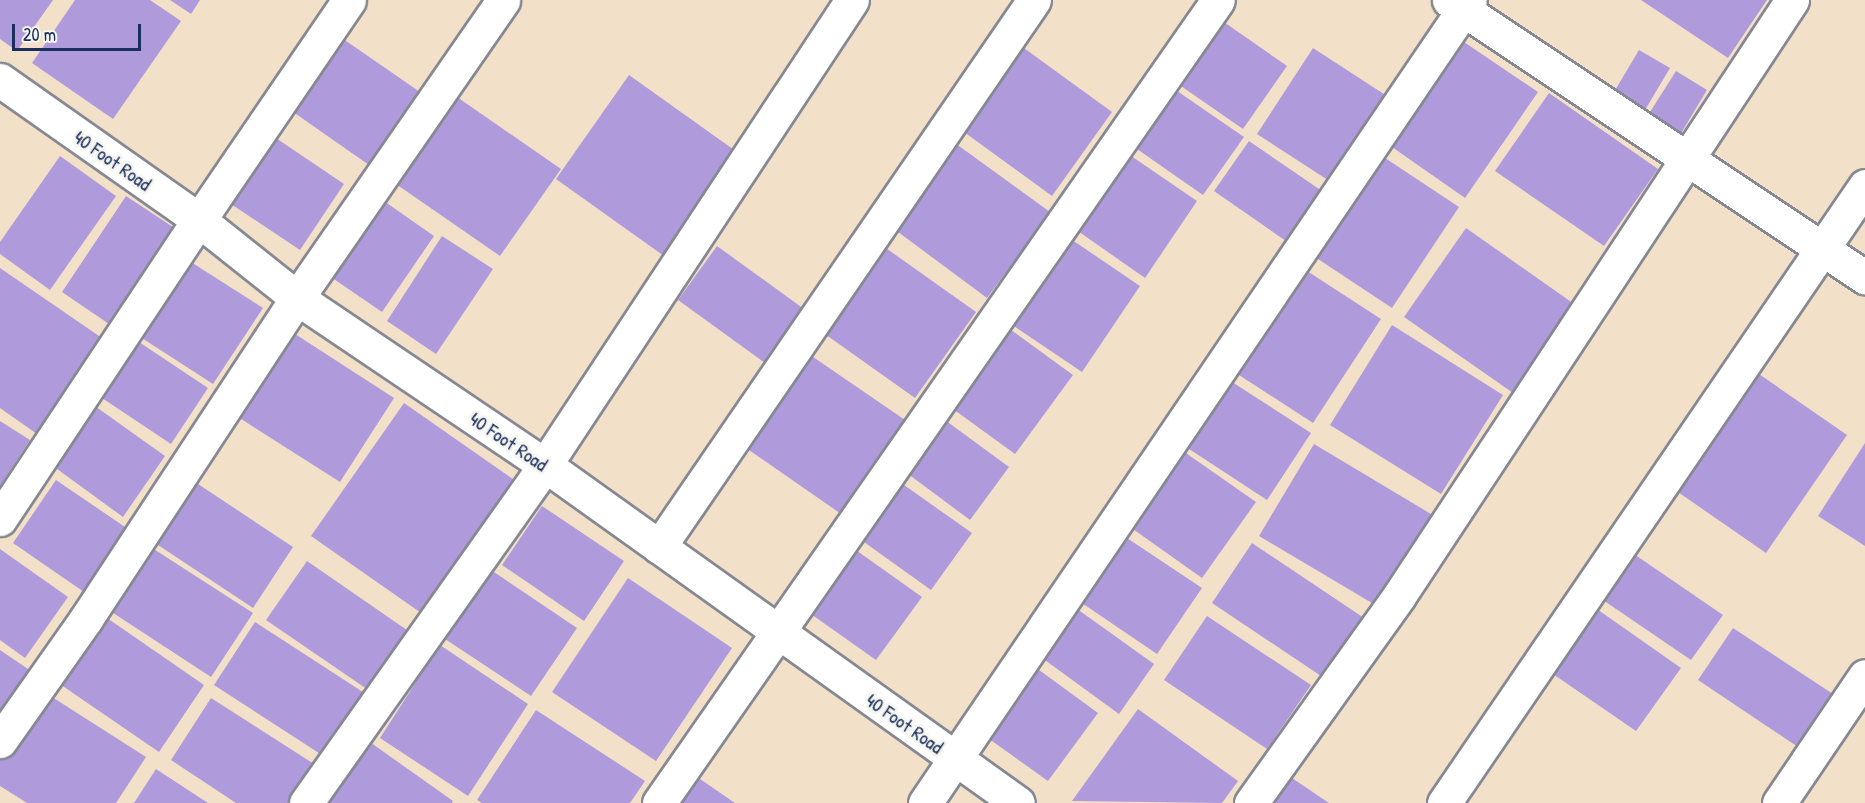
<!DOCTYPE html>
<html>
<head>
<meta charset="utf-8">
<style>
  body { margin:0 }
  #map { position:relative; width:1865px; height:803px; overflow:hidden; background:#f2e1c8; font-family:"Patrick Hand",sans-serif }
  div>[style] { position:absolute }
  .building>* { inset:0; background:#af9bdc }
  .roads { filter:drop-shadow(2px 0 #868893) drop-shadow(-2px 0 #868893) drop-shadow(0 2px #868893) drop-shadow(0 -2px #868893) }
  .street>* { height:33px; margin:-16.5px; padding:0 16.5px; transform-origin:16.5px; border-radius:16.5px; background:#fff }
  span { translate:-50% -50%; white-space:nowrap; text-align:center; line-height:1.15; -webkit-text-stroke:6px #f6f6f2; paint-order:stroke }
  .street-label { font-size:20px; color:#1b2f5e }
  .scale { position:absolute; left:12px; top:24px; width:129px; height:27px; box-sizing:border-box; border:3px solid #1b2f5e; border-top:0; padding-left:8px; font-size:18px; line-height:21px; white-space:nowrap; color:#1b2f5e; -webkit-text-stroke:4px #f6f6f2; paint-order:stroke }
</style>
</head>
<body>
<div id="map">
  <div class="building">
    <i style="clip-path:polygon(0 0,53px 0,17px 51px,0 39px)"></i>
    <i style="clip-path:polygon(75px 0,150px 0,181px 21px,113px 119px,32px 63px)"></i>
    <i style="clip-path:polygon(170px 0,200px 0,191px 14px)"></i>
    <i style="clip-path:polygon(1641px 0,1767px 0,1728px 58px)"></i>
    <i style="clip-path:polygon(1211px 13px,1287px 66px,1243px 129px,1168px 77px)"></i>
    <i style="clip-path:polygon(336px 34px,420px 92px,369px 165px,286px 107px)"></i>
    <i style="clip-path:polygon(1013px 40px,1112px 112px,1052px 196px,953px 124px)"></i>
    <i style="clip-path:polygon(1464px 42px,1538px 92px,1465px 198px,1392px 147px)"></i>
    <i style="clip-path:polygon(1313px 48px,1390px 98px,1334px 184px,1257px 134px)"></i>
    <i style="clip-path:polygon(1639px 50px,1670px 68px,1642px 115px,1611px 97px)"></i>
    <i style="clip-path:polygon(1676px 71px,1707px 90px,1677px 140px,1645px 120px)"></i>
    <i style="clip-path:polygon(629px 75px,737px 152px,664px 256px,556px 179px)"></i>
    <i style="clip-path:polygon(1164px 82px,1244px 137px,1203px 195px,1124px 140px)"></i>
    <i style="clip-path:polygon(1549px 93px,1658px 169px,1604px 246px,1495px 171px)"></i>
    <i style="clip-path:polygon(457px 97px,561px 169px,500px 256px,396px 184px)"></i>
    <i style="clip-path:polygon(267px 132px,344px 184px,300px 250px,222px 198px)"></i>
    <i style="clip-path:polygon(948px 138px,1050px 212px,987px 298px,886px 223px)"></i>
    <i style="clip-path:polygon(1249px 141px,1322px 191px,1286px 241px,1214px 191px)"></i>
    <i style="clip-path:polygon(1118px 147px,1197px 201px,1145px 278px,1065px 222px)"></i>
    <i style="clip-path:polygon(1376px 152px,1459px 207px,1392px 308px,1309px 253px)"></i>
    <i style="clip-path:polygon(60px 156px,116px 196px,50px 290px,0 254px,0 242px)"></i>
    <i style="clip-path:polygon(126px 196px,173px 227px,109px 324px,62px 292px)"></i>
    <i style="clip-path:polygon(381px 199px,434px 236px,382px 312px,328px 275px)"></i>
    <i style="clip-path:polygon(1466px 228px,1577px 306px,1516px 395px,1404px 317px)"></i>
    <i style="clip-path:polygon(1059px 231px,1140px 286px,1082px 372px,999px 316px)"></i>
    <i style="clip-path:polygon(442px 236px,493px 269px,436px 354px,387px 321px)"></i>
    <i style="clip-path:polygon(876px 241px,976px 312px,915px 398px,815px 327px)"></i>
    <i style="clip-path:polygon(717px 246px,804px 309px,765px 363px,678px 300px)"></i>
    <i style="clip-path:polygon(180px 255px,263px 308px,213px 384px,131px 331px)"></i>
    <i style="clip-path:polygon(0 268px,102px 338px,37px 434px,0 408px)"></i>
    <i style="clip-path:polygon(1304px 269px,1381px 319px,1313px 423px,1236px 373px)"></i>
    <i style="clip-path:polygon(1000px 322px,1073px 375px,1015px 454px,942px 401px)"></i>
    <i style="clip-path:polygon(1392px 325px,1503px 395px,1441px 494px,1330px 425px)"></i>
    <i style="clip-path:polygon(292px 332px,394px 398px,340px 482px,238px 417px)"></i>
    <i style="clip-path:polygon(130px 336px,208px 388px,171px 444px,93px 392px)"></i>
    <i style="clip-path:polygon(800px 348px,908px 422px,844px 516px,736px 441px)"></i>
    <i style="clip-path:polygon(1756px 372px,1847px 435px,1766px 553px,1675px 490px)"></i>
    <i style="clip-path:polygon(1229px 380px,1311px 433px,1267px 500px,1186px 447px)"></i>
    <i style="clip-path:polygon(85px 399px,165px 456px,123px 517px,42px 458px)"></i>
    <i style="clip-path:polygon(404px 403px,517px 482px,424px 615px,311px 536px)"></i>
    <i style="clip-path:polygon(934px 412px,1009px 467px,970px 520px,896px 465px)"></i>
    <i style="clip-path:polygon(0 421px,30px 440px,0 486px)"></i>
    <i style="clip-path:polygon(1865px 443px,1865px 546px,1818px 516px)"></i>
    <i style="clip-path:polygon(1314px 444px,1431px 514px,1377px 606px,1259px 536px)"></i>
    <i style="clip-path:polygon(1183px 451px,1256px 502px,1202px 578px,1130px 527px)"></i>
    <i style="clip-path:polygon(189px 478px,293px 547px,253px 608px,149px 539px)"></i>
    <i style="clip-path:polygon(56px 480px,128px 529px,84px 592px,13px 543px)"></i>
    <i style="clip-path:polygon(897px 480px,972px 533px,931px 590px,857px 537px)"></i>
    <i style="clip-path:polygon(542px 506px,624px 561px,584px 621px,502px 565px)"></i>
    <i style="clip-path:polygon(1121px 534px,1202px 588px,1157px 654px,1076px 599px)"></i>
    <i style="clip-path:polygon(846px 543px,922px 597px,876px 660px,801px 607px)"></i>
    <i style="clip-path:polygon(1252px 543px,1370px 622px,1330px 682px,1212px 603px)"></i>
    <i style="clip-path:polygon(149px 546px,253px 613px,211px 677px,107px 609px)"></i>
    <i style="clip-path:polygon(0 549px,68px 597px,25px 658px,0 640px)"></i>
    <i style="clip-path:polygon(1631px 552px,1723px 615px,1691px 660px,1600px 598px)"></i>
    <i style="clip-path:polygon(307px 561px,417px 637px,377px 696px,266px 620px)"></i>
    <i style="clip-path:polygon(488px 568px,577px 628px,531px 696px,442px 637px)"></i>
    <i style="clip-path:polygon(628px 578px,732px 648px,656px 761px,552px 692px)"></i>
    <i style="clip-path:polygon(1073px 606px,1154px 664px,1119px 714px,1038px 655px)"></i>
    <i style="clip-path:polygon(1594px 607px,1681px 668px,1636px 731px,1550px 672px)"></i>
    <i style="clip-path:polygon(97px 611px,204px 685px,159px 752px,51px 678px)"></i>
    <i style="clip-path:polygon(1207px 616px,1311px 685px,1267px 749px,1164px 680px)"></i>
    <i style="clip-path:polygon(255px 622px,366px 694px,325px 757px,214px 685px)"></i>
    <i style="clip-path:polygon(1733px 628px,1836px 696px,1801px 749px,1698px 680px)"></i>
    <i style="clip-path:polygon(440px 645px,528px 704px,468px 796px,380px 738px)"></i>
    <i style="clip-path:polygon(0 650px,31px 671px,0 717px)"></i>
    <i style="clip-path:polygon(1035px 667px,1098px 713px,1048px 781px,985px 736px)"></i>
    <i style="clip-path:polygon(38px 688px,146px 757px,116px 803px,27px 803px,0 786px,0 748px)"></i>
    <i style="clip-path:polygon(211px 698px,314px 764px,288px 803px,236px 803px,171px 760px)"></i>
    <i style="clip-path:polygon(1138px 709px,1238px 781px,1222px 803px,1072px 801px)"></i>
    <i style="clip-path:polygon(536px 710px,645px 781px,630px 803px,482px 803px,477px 800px)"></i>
    <i style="clip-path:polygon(367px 740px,453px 801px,452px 803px,323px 803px)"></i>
    <i style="clip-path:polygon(156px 769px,208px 803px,134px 803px)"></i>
    <i style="clip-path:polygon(687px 770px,735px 803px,664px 803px)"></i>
    <i style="clip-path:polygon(1286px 774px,1329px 803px,1266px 803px)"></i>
  </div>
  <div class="roads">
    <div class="street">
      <i style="left:1449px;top:0;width:500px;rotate:33.7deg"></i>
      <i style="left:0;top:80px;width:243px;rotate:35.1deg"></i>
      <i style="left:199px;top:220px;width:125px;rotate:38.5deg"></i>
      <i style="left:297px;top:298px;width:299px;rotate:34deg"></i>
      <i style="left:545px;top:465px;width:581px;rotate:35.55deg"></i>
      <i style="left:0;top:519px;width:359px;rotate:-56.4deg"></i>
      <i style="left:199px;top:220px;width:266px;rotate:-55.7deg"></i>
      <i style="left:659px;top:547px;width:663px;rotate:-55.57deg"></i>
      <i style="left:0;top:741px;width:149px;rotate:-54.8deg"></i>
      <i style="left:86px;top:619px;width:384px;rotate:-56.7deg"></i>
      <i style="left:297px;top:298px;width:362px;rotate:-55.3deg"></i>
      <i style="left:306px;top:803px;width:414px;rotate:-54.7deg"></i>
      <i style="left:545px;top:465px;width:557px;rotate:-56.57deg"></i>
      <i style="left:659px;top:803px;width:978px;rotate:-55.16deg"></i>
      <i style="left:925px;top:803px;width:970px;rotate:-55.84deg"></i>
      <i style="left:1251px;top:803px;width:254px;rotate:-54.4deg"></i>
      <i style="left:1399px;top:596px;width:714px;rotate:-56.6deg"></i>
      <i style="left:1444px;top:803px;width:747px;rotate:-55.69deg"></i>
      <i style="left:1779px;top:803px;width:153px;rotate:-55.9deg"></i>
    </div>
  </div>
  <div class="street-label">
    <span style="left:113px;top:160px;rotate:35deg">40 Foot Road</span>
    <span style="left:509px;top:441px;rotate:34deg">40 Foot Road</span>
    <span style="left:905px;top:723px;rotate:35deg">40 Foot Road</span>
  </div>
  <div class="scale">20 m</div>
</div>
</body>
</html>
